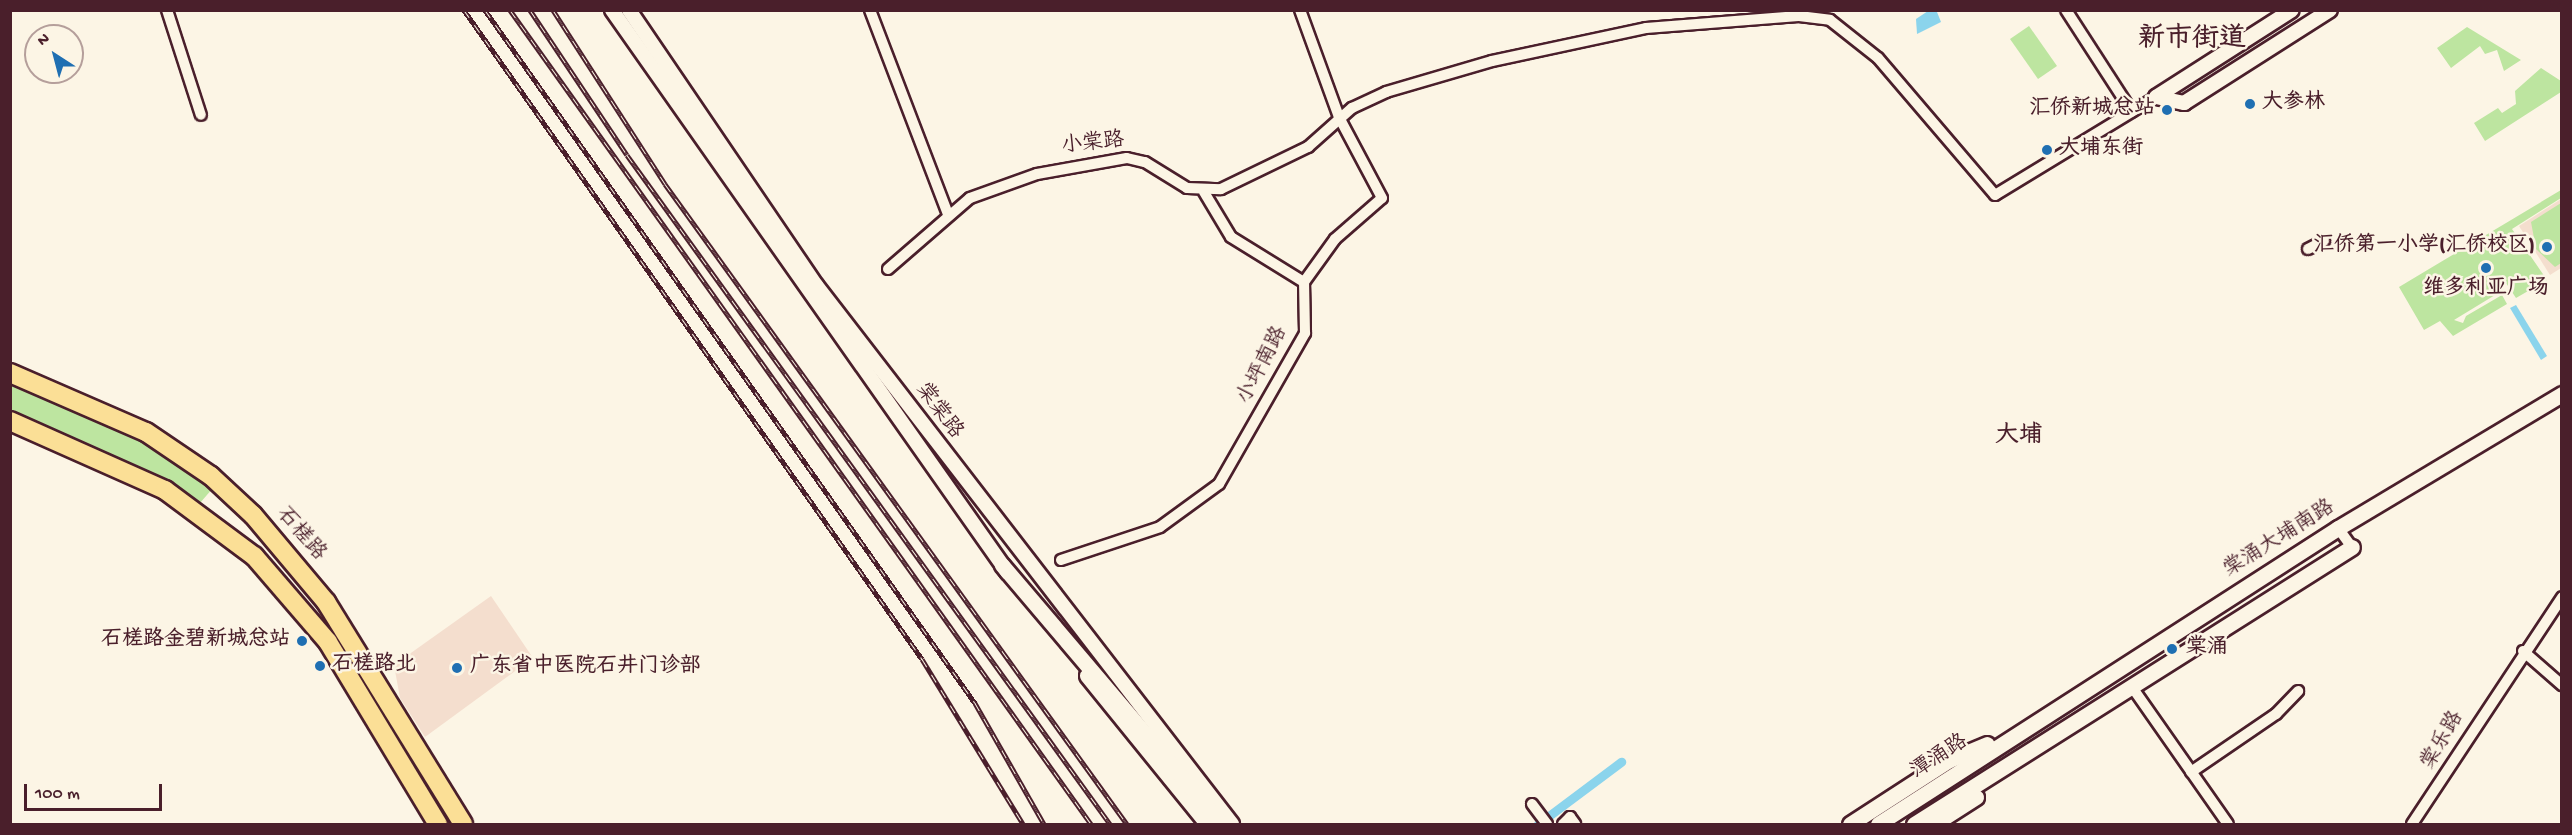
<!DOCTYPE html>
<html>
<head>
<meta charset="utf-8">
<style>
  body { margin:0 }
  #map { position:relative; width:2572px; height:835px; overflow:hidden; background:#fcf5e5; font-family:"Gochi Hand","LXGW WenKai TC",sans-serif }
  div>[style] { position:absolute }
  .built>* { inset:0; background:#f4dece }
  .green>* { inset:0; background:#bde5a0 }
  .water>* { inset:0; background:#8bd4ec }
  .canal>* { height:9px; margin:-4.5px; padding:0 4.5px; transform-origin:4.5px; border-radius:4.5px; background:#8bd4ec }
  .roads { filter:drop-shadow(2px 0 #4a1f2b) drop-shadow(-2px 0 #4a1f2b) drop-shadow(0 2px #4a1f2b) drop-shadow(0 -2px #4a1f2b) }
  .minor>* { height:10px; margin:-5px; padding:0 5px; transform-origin:5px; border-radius:5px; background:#fcf5e5 }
  .tertiary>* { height:14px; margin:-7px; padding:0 7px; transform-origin:7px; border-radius:7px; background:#fcf5e5 }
  .secondary>* { height:15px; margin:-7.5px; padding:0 7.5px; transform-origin:7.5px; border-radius:7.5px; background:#fcf5e5 }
  .primary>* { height:18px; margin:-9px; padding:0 9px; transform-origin:9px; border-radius:9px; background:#fbdf96 }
  .rail>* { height:5px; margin-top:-2.5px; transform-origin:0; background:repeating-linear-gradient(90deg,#fcf5e5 0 9px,#4a1f2b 0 18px); box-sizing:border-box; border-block:2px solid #4a1f2b }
  .dots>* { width:16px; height:16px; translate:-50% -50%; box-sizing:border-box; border:3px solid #fcf5e5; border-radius:50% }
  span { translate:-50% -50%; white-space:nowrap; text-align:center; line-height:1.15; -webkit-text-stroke:5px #fcf5e5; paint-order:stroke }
  .poi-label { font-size:21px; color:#4a1f2b; font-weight:700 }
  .left { translate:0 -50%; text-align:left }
  .right { translate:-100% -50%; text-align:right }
  .street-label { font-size:21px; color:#4a1f2b }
  .quarter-label { font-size:24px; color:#4a1f2b; font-weight:700 }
  .district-label { font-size:27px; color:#4a1f2b; font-weight:700 }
  .frame { position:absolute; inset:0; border:12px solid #4a1f2b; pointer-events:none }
  .north { position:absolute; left:24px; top:24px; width:60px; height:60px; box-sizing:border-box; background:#fcf5e5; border:2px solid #b59f9b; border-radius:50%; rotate:324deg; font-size:16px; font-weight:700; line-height:24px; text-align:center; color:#4a1f2b }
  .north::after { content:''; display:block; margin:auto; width:21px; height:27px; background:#1f6fb2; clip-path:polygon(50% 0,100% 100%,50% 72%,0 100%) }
  .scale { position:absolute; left:24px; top:784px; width:138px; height:27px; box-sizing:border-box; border:3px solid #4a1f2b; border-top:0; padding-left:8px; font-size:18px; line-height:21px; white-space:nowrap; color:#4a1f2b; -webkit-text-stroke:4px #fcf5e5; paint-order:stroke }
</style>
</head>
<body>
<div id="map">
  <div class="built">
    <i style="clip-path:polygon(2561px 199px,2561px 268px,2550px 275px,2519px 226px)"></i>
    <i style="clip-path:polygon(491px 596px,533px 658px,425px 737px,400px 698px,394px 665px)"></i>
  </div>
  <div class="green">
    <i style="clip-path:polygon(2029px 26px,2057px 66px,2038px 79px,2010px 39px)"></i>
    <i style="clip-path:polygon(2467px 27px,2521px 60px,2504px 71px,2497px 50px,2485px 54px,2480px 46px,2451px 68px,2437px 48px)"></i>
    <i style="clip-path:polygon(2541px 68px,2561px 81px,2561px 92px,2485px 141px,2474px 123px,2498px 108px,2502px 113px,2516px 104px,2515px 91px)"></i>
    <i style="clip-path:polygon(2561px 190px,2561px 198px,2512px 229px,2547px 280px,2516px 298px,2502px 277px,2493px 282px,2500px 292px,2454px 320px,2463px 323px,2466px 316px,2502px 295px,2507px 304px,2453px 336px,2440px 321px,2424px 330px,2399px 287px)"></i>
    <i style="clip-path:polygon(2561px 203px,2561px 263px,2555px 267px,2536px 249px,2531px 222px)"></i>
    <i style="clip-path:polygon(10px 381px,133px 431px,213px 488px,200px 503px,136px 465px,11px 411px)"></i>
  </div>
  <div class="water">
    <i style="clip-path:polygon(1928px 11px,1937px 12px,1941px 22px,1917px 34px,1916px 19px)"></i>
    <i style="clip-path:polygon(2516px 305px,2547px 356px,2541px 360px,2510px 308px)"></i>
  </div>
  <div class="canal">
    <i style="left:1538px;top:824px;width:104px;rotate:-36.8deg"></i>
  </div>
  <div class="roads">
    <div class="minor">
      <i style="left:167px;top:10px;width:110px;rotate:72.1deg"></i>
      <i style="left:870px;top:10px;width:218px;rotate:69.1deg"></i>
      <i style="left:2066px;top:10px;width:121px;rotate:57.1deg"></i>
      <i style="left:1204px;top:192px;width:52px;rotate:59deg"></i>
      <i style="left:1231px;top:237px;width:86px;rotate:31.7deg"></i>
      <i style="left:2308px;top:249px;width:18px;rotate:-27deg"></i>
      <i style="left:888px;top:269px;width:108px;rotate:-40.9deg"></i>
      <i style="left:970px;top:198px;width:71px;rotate:-19.7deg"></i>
      <i style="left:1037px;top:174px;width:91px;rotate:-10.1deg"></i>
      <i style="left:1127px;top:158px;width:18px;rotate:13deg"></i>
      <i style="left:1145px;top:162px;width:49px;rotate:31.8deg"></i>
      <i style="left:1187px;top:188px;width:34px;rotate:2deg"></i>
      <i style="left:1221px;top:189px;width:97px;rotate:-25.8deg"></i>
      <i style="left:1308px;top:147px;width:59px;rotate:-41.6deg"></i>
      <i style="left:1352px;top:108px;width:38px;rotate:-25deg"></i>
      <i style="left:1386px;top:92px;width:110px;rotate:-16.3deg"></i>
      <i style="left:1492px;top:61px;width:157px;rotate:-12.1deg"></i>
      <i style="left:1646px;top:28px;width:153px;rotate:-4.5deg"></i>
      <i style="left:1799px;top:16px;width:31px;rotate:7deg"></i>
      <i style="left:1830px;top:20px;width:61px;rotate:38.4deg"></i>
      <i style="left:1878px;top:58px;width:180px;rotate:49.5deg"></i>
      <i style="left:1995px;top:195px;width:188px;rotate:-31.3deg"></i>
      <i style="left:2338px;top:528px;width:24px;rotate:54deg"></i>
      <i style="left:1061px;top:560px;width:104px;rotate:-18.4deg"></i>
      <i style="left:1160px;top:527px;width:73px;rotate:-36.1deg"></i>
      <i style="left:1219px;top:484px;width:174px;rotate:-60.3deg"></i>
      <i style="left:1305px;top:333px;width:51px;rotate:-91.1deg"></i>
      <i style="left:1304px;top:282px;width:53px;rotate:-54.2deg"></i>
      <i style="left:1335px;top:239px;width:62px;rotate:-41.1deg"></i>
      <i style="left:1382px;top:198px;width:92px;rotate:-118deg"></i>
      <i style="left:1339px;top:117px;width:114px;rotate:-110deg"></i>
      <i style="left:2523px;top:651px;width:52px;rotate:41.1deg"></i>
      <i style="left:2132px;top:687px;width:167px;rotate:55deg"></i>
      <i style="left:2191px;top:772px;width:103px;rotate:-34.3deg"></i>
      <i style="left:2276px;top:714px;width:32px;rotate:-46deg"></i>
      <i style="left:1532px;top:804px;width:25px;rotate:53deg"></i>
      <i style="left:1563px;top:824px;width:10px;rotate:-45deg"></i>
      <i style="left:1570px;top:817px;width:9px;rotate:54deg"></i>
      <i style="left:2412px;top:824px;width:272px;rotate:-56.5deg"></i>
    </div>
    <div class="tertiary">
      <i style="left:612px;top:10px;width:688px;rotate:54.88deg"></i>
      <i style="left:629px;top:10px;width:333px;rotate:55.8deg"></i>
      <i style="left:816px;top:285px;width:681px;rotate:52.34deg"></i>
      <i style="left:2156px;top:97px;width:29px;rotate:12deg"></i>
      <i style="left:2184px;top:103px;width:173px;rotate:-32.5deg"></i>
      <i style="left:2156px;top:97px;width:161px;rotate:-32.6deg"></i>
      <i style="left:1087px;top:676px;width:191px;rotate:51deg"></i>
    </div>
    <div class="secondary">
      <i style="left:1002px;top:565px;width:340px;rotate:49.7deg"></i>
      <i style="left:1850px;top:824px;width:118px;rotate:-32.9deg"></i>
      <i style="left:1949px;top:760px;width:41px;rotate:-22.8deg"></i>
      <i style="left:1878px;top:824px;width:547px;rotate:-32.76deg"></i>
      <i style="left:2338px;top:528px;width:261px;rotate:-30.9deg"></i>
      <i style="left:1914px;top:824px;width:518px;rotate:-32.31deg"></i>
      <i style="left:1934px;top:824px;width:50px;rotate:-32.7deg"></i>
    </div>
    <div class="primary">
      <i style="left:10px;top:373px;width:148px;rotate:23.5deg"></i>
      <i style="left:146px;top:432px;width:78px;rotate:34.1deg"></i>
      <i style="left:211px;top:476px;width:57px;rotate:42.9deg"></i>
      <i style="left:253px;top:515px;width:114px;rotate:50deg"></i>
      <i style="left:326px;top:602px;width:261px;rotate:58.3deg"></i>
      <i style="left:10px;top:421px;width:170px;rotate:24deg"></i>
      <i style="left:165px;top:490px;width:111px;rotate:36.6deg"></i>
      <i style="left:254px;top:556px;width:113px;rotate:49.3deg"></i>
      <i style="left:328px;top:642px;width:213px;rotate:58.9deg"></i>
    </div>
  </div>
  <div class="rail">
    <i style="left:464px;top:10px;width:794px;rotate:54.79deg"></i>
    <i style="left:922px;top:659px;width:193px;rotate:58.5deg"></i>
    <i style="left:485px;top:10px;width:849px;rotate:54.74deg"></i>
    <i style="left:975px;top:703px;width:139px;rotate:60.3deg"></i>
    <i style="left:510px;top:10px;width:1000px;rotate:54.48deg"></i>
    <i style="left:530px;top:10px;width:174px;rotate:56.2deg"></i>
    <i style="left:627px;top:155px;width:825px;rotate:54.17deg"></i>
    <i style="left:553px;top:10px;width:207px;rotate:57.2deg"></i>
    <i style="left:665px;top:184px;width:789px;rotate:54.18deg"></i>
  </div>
  <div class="dots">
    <i style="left:2250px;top:104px;background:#1f6fb2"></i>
    <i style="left:2167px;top:110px;background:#1f6fb2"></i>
    <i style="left:2047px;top:150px;background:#1f6fb2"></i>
    <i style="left:2547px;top:247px;background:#1f6fb2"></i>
    <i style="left:2486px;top:268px;background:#1f6fb2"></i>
    <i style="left:302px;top:641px;background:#1f6fb2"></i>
    <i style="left:2172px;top:649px;background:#1f6fb2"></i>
    <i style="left:320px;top:666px;background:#1f6fb2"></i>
    <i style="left:457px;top:668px;background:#1f6fb2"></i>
  </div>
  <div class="poi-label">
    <span class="left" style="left:2262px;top:104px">大参林</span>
    <span class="right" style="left:2155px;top:110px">汇侨新城总站</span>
    <span class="left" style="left:2059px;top:150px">大埔东街</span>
    <span class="right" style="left:2535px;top:247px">汇侨第一小学(汇侨校区)</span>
    <span style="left:2486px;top:290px">维多利亚广场</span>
    <span class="right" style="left:290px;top:641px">石槎路金碧新城总站</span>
    <span class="left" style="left:2186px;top:649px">棠涌</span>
    <span class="left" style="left:332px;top:666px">石槎路北</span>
    <span class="left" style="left:470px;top:668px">广东省中医院石井门诊部</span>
  </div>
  <div class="street-label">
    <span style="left:1093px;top:145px;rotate:-6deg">小棠路</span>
    <span style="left:1264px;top:366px;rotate:-63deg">小坪南路</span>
    <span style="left:938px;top:412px;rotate:53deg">棠棠路</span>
    <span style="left:300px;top:535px;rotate:49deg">石槎路</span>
    <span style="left:2280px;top:540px;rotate:-32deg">棠涌大埔南路</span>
    <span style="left:2444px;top:741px;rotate:-60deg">棠乐路</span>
    <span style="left:1940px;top:758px;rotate:-33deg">潭涌路</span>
  </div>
  <div class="quarter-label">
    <span style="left:2019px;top:437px">大埔</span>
  </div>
  <div class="district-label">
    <span style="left:2192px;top:41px">新市街道</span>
  </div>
  <div class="frame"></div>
  <div class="north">N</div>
  <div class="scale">100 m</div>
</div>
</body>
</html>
